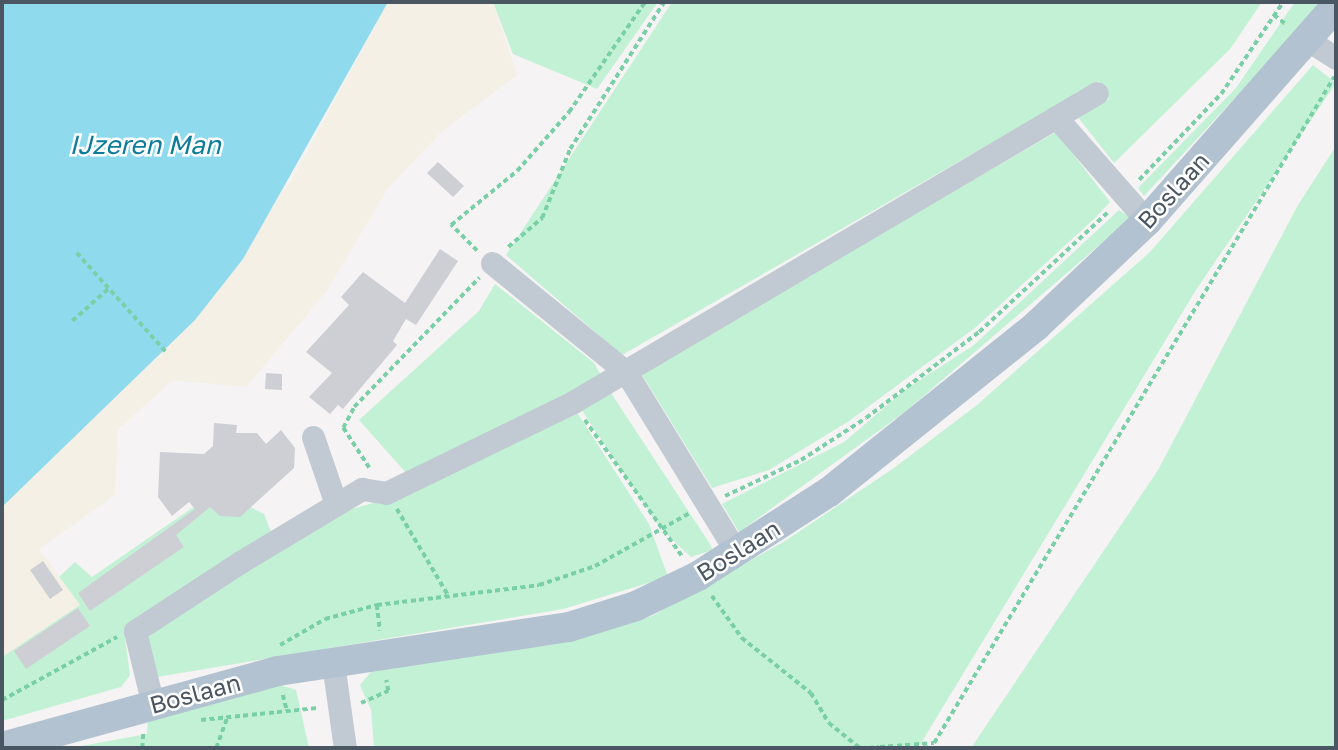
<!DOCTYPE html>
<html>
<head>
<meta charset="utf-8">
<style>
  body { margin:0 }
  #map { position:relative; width:1338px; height:750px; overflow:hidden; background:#f5f3f3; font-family:"Golos Text",sans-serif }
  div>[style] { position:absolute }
  .green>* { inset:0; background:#c3f1d5 }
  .sand>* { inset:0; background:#f5f0e5 }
  .water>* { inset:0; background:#90daee }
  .building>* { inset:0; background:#cdcfd5 }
  .path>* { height:3.5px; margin-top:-1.75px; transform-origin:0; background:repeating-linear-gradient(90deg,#7ad0a6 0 5px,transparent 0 8.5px) }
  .minor>* { height:23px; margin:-11.5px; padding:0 11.5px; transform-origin:11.5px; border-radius:11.5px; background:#c1cad2 }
  .major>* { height:30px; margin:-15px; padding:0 15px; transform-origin:15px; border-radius:15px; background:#b3c2d1 }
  span { translate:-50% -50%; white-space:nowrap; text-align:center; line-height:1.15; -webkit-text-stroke:5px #fff; paint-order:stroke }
  .street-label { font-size:24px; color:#4a5661 }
  .water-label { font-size:26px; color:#0c7c9b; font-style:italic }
  .frame { position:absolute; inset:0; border:4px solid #4a5661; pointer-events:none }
</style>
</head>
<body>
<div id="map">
  <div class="green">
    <i style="clip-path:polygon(493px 2px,658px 2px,597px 89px,513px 54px)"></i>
    <i style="clip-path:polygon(672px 2px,1262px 2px,1230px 49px,1114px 163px,1077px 116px,1109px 99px,1099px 81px,622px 355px,506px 255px)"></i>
    <i style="clip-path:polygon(1295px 2px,1324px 2px,1144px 196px,1138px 188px,1236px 88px)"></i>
    <i style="clip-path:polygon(1313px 65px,1336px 83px,1196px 290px,918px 748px,374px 748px,371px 710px,360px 685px,375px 667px,550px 645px,652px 616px,785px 541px,894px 468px,977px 405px,1150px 252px)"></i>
    <i style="clip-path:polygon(1056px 132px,1110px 202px,1095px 218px,976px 327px,849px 421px,769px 470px,712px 488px,641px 373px)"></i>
    <i style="clip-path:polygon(1336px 146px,1336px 748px,971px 748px,1158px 470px,1298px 205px)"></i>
    <i style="clip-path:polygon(1119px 210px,1131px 218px,906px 411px,739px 532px,722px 504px,844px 442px,906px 389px,974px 345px)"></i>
    <i style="clip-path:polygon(495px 284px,594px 363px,602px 377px,407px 474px,359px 420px,479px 311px)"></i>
    <i style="clip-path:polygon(611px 393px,710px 544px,713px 550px,691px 557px,660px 528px,581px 409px)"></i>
    <i style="clip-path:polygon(576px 411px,649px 524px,668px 577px,563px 609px,157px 677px,145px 644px,151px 634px,328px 516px,390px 498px)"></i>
    <i style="clip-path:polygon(211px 487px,264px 514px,271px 532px,124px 631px,130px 675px,121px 687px,2px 721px,2px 657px,79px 605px,59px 577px,75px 562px,92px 577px,195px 506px)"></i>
    <i style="clip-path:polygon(277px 684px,296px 690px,309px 748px,70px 748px,147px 734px,148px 719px)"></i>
  </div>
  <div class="sand">
    <i style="clip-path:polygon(388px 2px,493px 2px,517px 75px,440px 133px,388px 188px,326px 292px,246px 387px,173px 380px,118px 429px,115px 495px,39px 549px,80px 605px,2px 657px,2px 507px,85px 422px,290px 183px)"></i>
  </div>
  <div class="water">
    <i style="clip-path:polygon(2px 2px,388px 2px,243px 259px,195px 320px,2px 507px)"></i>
  </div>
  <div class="building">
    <i style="clip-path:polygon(438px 162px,464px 186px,453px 197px,427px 173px)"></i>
    <i style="clip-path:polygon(440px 249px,458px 261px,416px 325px,406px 319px,393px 341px,397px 345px,343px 409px,338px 405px,330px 414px,309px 397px,332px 373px,306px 352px,349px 305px,341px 297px,363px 272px,405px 303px)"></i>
    <i style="clip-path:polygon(266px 373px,282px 374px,282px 390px,265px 389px)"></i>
    <i style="clip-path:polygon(214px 423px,237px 425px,236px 433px,257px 433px,266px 444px,281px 430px,295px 448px,294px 468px,240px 517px,220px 516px,210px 507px,176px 535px,184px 547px,90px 611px,78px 593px,195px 509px,189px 502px,172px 516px,158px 497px,160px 452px,204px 454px,213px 446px)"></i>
    <i style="clip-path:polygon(43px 561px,63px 590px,50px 599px,30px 570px)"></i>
    <i style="clip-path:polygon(78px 608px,90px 626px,26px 669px,14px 651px)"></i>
  </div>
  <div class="path">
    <i style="left:1274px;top:15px;width:16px;rotate:38deg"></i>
    <i style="left:1139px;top:180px;width:119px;rotate:-46.4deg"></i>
    <i style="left:1221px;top:94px;width:111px;rotate:-56deg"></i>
    <i style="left:508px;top:247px;width:45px;rotate:-40.5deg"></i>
    <i style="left:542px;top:218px;width:74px;rotate:-67.9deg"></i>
    <i style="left:570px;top:149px;width:174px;rotate:-57.4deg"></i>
    <i style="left:477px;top:251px;width:37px;rotate:-135deg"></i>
    <i style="left:451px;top:225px;width:85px;rotate:-39.3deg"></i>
    <i style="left:517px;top:171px;width:79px;rotate:-48.6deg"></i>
    <i style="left:569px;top:112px;width:134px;rotate:-55.4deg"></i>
    <i style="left:77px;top:253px;width:133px;rotate:48deg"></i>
    <i style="left:72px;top:321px;width:50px;rotate:-41.7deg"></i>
    <i style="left:585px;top:420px;width:167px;rotate:54.5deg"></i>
    <i style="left:369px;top:468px;width:48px;rotate:-123deg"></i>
    <i style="left:343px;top:428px;width:24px;rotate:-62deg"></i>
    <i style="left:354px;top:407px;width:180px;rotate:-45.9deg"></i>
    <i style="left:725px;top:496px;width:84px;rotate:-25.3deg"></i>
    <i style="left:801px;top:460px;width:77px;rotate:-32.9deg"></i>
    <i style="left:866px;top:418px;width:142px;rotate:-37.3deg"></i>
    <i style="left:979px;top:332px;width:178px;rotate:-42.9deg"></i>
    <i style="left:397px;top:509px;width:100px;rotate:59.3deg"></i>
    <i style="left:712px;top:596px;width:52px;rotate:54.5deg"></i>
    <i style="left:742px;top:638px;width:88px;rotate:38.6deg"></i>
    <i style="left:811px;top:693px;width:35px;rotate:59deg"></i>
    <i style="left:829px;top:723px;width:40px;rotate:39deg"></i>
    <i style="left:377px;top:605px;width:26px;rotate:83deg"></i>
    <i style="left:280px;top:645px;width:52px;rotate:-30deg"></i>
    <i style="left:325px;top:619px;width:54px;rotate:-15.1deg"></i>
    <i style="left:377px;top:605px;width:163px;rotate:-7deg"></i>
    <i style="left:539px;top:585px;width:59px;rotate:-18.7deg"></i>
    <i style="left:595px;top:566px;width:109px;rotate:-29.2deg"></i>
    <i style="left:283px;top:695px;width:16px;rotate:76deg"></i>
    <i style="left:2px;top:700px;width:131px;rotate:-28.7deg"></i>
    <i style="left:361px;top:703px;width:30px;rotate:-24deg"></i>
    <i style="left:388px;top:691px;width:11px;rotate:-100deg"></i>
    <i style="left:201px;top:720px;width:118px;rotate:-5.9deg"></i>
    <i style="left:880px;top:747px;width:54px;rotate:-4.2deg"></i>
    <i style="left:934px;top:743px;width:777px;rotate:-59.01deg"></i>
    <i style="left:142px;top:748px;width:15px;rotate:-86deg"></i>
    <i style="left:216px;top:748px;width:33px;rotate:-70deg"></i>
    <i style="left:869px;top:748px;width:10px;rotate:-6deg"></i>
  </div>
  <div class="minor">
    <i style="left:1308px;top:40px;width:33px;rotate:33deg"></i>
    <i style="left:1056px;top:117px;width:138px;rotate:48.8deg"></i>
    <i style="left:492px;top:263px;width:173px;rotate:39.1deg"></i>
    <i style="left:626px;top:372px;width:212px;rotate:58.5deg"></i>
    <i style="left:313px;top:437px;width:71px;rotate:71.1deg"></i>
    <i style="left:333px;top:663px;width:86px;rotate:82deg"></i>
    <i style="left:153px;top:705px;width:76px;rotate:-103.7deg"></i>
    <i style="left:135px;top:631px;width:128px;rotate:-33.2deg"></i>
    <i style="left:242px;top:561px;width:140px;rotate:-31deg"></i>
    <i style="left:362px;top:489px;width:24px;rotate:9deg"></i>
    <i style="left:386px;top:493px;width:208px;rotate:-25.9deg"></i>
    <i style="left:573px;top:402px;width:608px;rotate:-30.53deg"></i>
  </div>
  <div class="major">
    <i style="left:2px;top:747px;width:286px;rotate:-15.4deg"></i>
    <i style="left:278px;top:671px;width:294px;rotate:-8.6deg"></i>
    <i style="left:569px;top:627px;width:70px;rotate:-17.4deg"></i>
    <i style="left:636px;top:606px;width:69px;rotate:-25.8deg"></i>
    <i style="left:698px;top:576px;width:156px;rotate:-32.7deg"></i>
    <i style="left:829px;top:492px;width:265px;rotate:-38.7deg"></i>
    <i style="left:1036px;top:326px;width:153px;rotate:-43.4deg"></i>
    <i style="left:1147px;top:221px;width:286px;rotate:-48.7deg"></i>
  </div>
  <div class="street-label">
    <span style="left:1173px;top:190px;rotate:-48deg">Boslaan</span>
    <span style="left:738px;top:550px;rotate:-32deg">Boslaan</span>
    <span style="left:195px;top:693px;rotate:-15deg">Boslaan</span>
  </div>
  <div class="water-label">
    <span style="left:145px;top:145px">IJzeren Man</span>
  </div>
  <div class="frame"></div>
</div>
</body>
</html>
